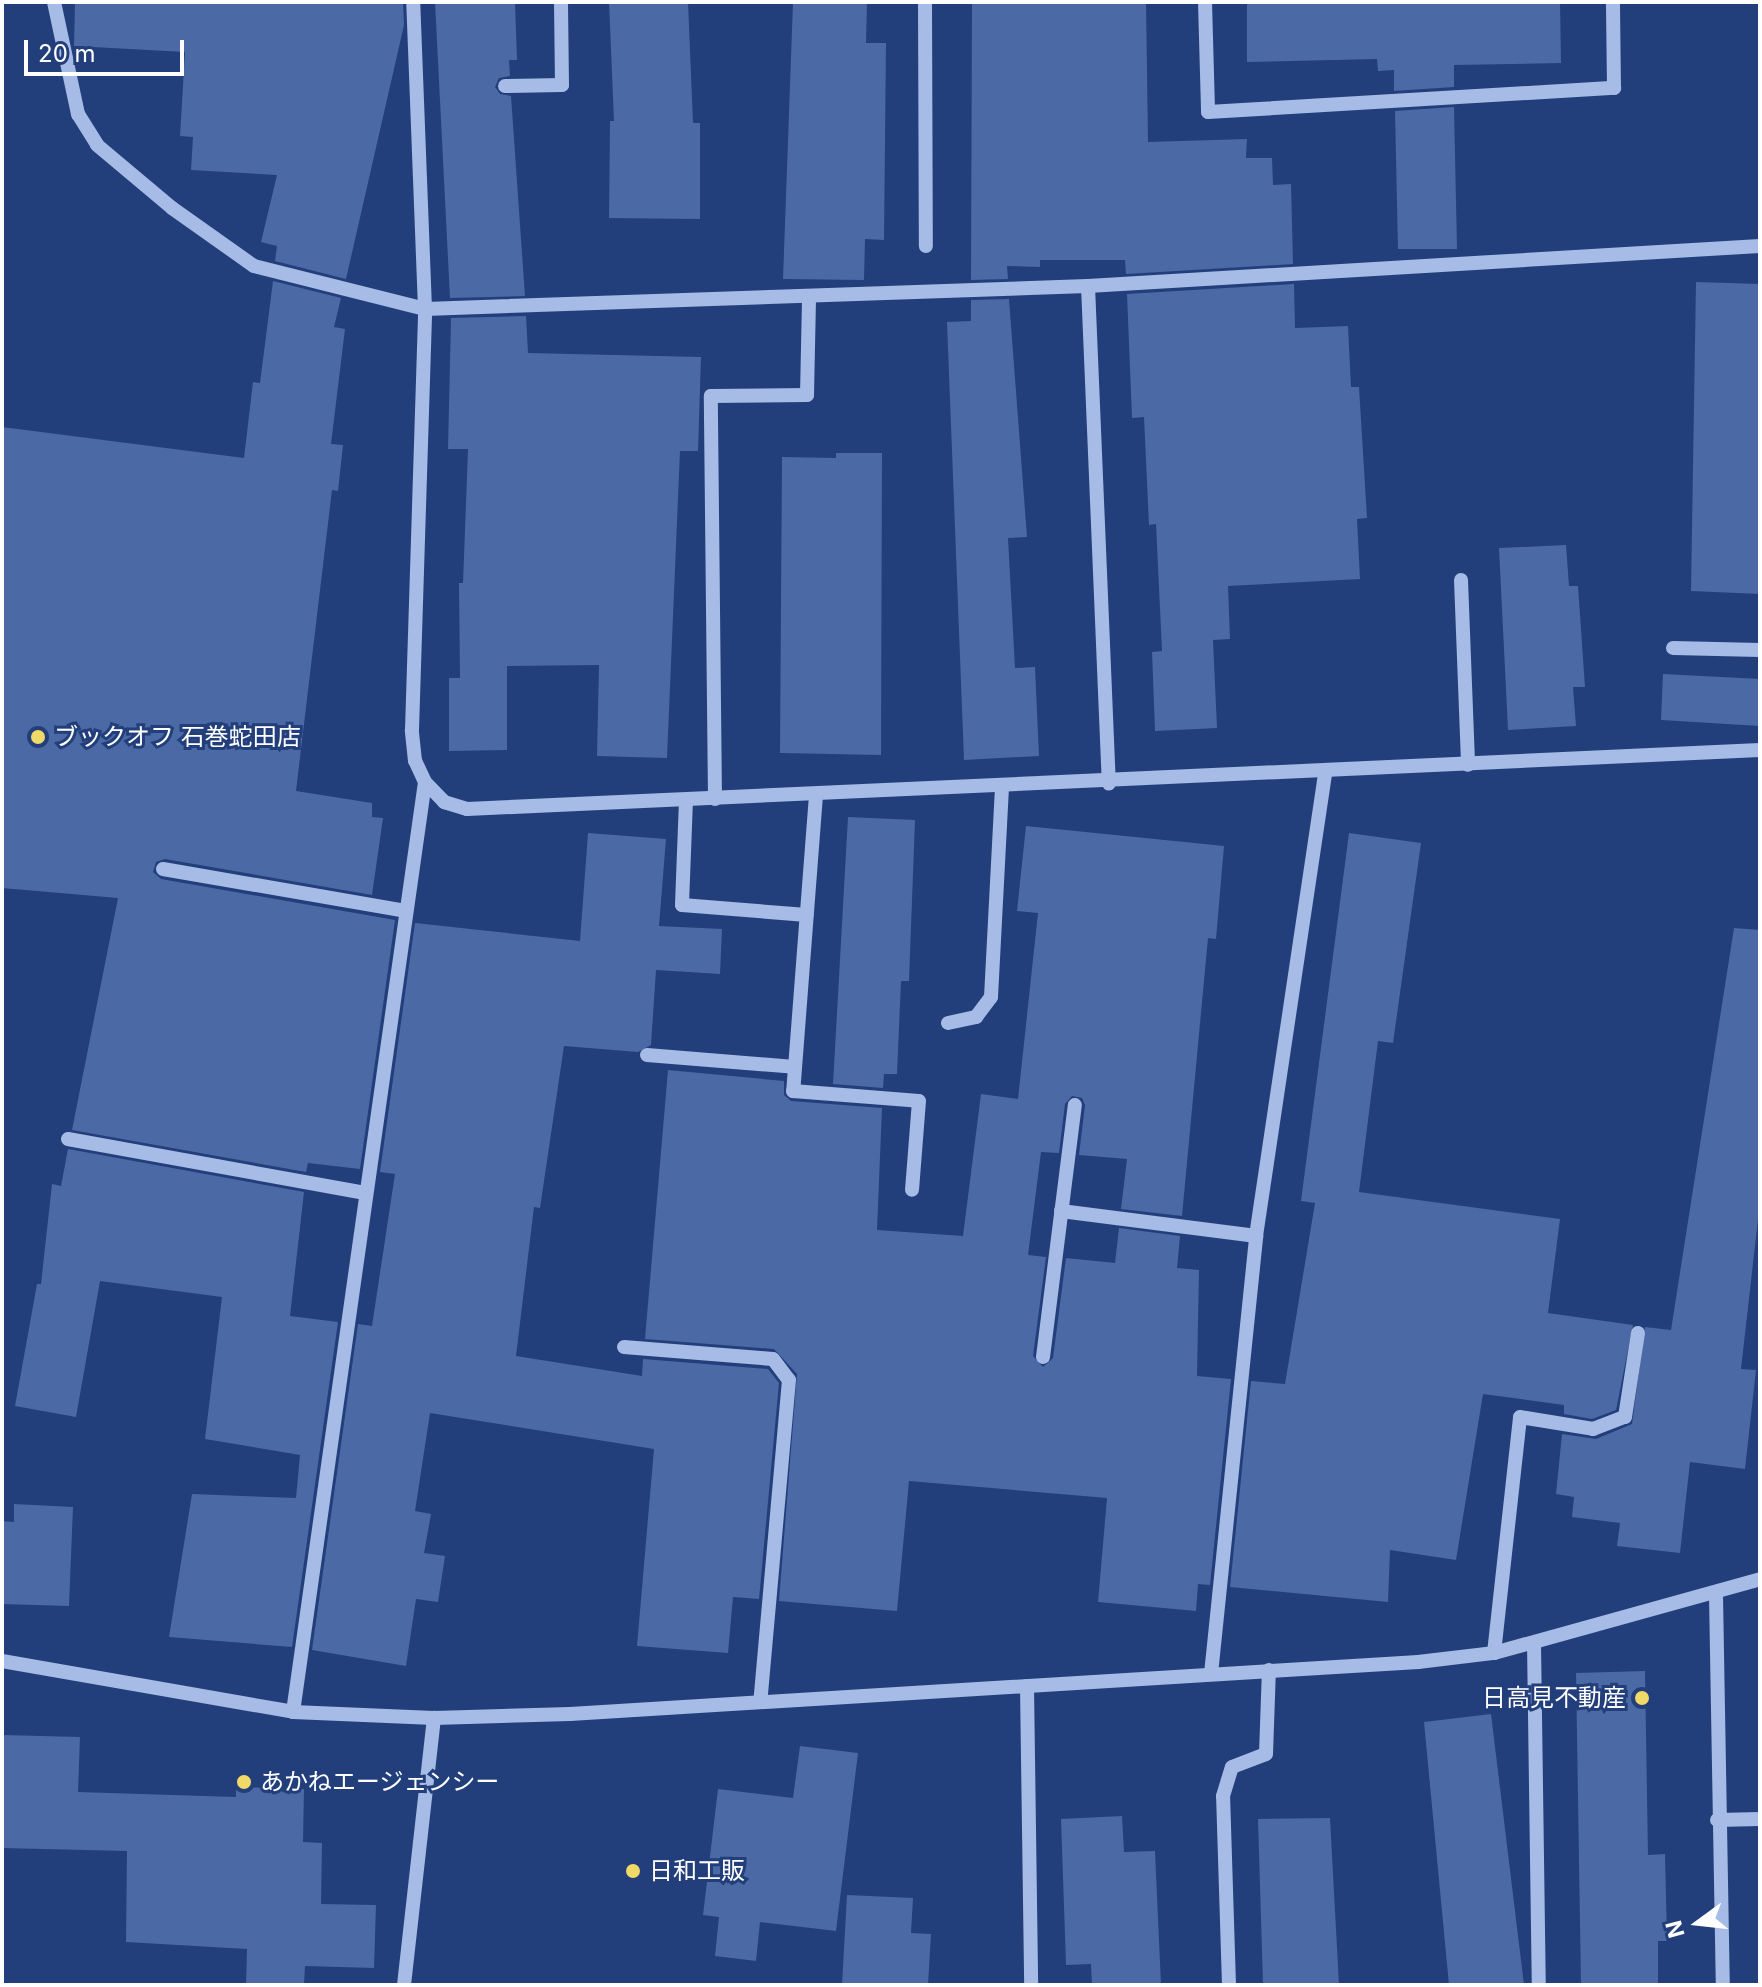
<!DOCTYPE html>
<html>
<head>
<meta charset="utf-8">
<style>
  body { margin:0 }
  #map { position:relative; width:1762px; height:1987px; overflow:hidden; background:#223f7b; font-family:Inter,"Noto Sans JP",sans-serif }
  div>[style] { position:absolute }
  .building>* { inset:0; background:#4b69a4 }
  .minor>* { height:14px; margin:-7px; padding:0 7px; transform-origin:7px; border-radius:7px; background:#a6bbe5 }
  .dots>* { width:22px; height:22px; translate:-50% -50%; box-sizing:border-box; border:4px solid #223f7b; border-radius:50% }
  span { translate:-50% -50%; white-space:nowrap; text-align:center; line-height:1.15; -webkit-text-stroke:6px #223f7b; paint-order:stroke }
  .poi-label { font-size:24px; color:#fff }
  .left { translate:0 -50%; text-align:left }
  .right { translate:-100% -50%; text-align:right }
  .frame { position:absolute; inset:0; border:4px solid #fff; pointer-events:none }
  .north { position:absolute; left:1658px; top:1883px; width:80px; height:80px; -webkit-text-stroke:6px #223f7b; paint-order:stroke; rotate:255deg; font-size:22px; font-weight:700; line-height:32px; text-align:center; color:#fff }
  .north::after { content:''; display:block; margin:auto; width:28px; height:36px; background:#fff; clip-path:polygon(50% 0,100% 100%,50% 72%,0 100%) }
  .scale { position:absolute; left:24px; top:40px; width:160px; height:36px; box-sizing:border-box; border:4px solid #fff; border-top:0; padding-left:10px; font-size:24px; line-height:28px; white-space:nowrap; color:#fff; -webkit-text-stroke:6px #223f7b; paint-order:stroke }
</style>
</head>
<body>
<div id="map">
  <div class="building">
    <i style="clip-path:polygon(75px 2px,403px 2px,404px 25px,346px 279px,275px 261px,277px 246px,261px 242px,277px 175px,191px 170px,193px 137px,180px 136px,185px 52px,74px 46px)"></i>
    <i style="clip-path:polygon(435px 2px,515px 2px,517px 60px,509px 60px,510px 76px,499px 78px,495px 87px,500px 94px,511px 96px,525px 296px,450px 298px)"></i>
    <i style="clip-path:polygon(609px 2px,688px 2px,693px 123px,700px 123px,700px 219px,609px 218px,610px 121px,614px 121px)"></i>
    <i style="clip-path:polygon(793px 2px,867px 2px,866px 43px,886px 43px,884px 240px,865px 239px,864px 280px,783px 279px)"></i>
    <i style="clip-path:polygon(972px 2px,1146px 2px,1148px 142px,1247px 139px,1246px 158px,1272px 158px,1273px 185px,1291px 184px,1293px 264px,1126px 274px,1125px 260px,1040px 260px,1040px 267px,1007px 266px,1008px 279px,971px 280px)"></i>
    <i style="clip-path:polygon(1247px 2px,1560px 2px,1561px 63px,1454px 65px,1454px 87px,1394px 91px,1394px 70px,1378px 71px,1377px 59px,1247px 62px)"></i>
    <i style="clip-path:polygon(1454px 107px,1457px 249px,1398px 249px,1395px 111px)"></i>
    <i style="clip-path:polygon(273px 281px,341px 298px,334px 327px,345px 329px,331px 444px,343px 445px,338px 491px,332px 490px,296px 791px,372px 803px,372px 817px,383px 818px,372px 895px,165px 859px,156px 862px,153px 872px,161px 879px,395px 920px,360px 1169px,308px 1163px,306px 1172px,72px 1130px,118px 898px,2px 888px,2px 427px,244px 458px,253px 382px,260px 383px)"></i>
    <i style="clip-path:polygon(1696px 282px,1760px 284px,1760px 594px,1691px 591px)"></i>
    <i style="clip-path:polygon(1294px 284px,1295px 328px,1348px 326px,1351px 387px,1359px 387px,1367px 518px,1357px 519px,1360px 579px,1228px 586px,1230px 639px,1213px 640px,1217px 728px,1155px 731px,1152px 652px,1162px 651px,1156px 524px,1149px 525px,1144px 417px,1132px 418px,1127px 294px)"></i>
    <i style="clip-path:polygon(1009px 299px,1027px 537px,1008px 538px,1015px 668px,1035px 667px,1039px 756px,964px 760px,947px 322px,971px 321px,971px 300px)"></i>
    <i style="clip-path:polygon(526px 316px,528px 353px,701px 357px,698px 451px,680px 451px,667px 758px,597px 756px,599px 665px,507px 666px,507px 750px,449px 751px,449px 678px,460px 678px,459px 583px,463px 583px,468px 449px,448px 449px,451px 318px)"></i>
    <i style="clip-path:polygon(836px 453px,882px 453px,881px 755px,780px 753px,782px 457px,836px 458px)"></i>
    <i style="clip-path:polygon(1566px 545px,1569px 586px,1578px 586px,1585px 687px,1573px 687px,1576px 726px,1508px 730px,1499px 548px)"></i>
    <i style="clip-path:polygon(1663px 674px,1760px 679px,1760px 726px,1661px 720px)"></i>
    <i style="clip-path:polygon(848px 817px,915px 820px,909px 981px,901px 981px,897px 1074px,884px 1074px,883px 1088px,833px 1084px)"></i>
    <i style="clip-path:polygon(1026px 826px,1224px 846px,1216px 939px,1208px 938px,1182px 1216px,1121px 1209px,1127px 1159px,1079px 1155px,1085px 1105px,1082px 1098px,1072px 1096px,1065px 1104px,1059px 1153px,1041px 1152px,1028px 1255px,1046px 1257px,1033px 1356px,1043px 1367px,1053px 1358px,1066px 1258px,1115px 1263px,1119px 1228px,1180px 1236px,1177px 1268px,1199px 1270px,1197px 1376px,1231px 1379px,1210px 1585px,1198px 1584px,1196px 1611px,1098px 1602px,1107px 1498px,909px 1481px,897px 1611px,779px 1601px,797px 1374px,774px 1349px,645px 1339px,668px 1070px,784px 1081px,784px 1095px,791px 1101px,882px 1108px,877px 1230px,963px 1236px,981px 1094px,1018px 1099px,1038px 913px,1017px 911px)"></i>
    <i style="clip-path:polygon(588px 833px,666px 839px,659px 926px,722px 929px,720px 974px,656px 970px,651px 1045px,638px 1052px,564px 1046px,540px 1208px,534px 1207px,516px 1356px,642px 1376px,643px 1359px,768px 1369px,779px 1383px,759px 1599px,733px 1597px,728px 1653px,637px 1646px,654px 1449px,430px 1413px,415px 1511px,431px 1514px,424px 1553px,445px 1556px,438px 1602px,416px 1599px,406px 1666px,312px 1650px,358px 1324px,372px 1326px,395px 1174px,380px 1172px,415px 923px,580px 941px)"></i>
    <i style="clip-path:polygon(1349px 833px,1421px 843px,1393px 1043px,1378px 1041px,1359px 1192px,1560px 1219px,1548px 1313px,1633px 1325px,1616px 1410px,1592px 1419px,1564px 1414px,1564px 1405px,1483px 1394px,1456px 1560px,1390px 1550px,1388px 1602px,1230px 1587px,1251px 1381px,1285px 1384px,1315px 1203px,1301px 1201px)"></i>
    <i style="clip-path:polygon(1734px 928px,1760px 930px,1760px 1202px,1741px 1369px,1756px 1370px,1745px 1469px,1690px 1462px,1680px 1553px,1617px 1546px,1620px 1523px,1572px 1517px,1574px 1497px,1556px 1494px,1562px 1434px,1596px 1439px,1632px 1424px,1645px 1327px,1671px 1330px)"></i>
    <i style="clip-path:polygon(68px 1149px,304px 1192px,290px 1316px,338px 1322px,292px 1647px,169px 1637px,192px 1494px,296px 1498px,300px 1455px,205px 1439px,222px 1297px,100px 1281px,76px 1417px,15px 1406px,37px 1284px,41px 1284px,52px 1184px,61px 1186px)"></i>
    <i style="clip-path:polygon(14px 1504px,73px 1507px,69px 1606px,2px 1604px,2px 1521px,14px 1522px)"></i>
    <i style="clip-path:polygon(1645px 1671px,1648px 1855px,1665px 1854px,1667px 1941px,1658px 1941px,1658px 1985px,1581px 1985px,1576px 1673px)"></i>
    <i style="clip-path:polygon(1491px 1714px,1524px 1985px,1449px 1985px,1424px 1722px)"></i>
    <i style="clip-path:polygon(3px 1735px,80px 1737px,78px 1792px,236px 1797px,236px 1787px,304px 1789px,303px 1842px,322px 1843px,321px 1904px,376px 1905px,374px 1968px,305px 1966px,304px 1985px,246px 1985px,247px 1949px,126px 1942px,127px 1851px,2px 1848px)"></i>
    <i style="clip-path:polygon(800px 1746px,858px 1753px,836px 1931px,760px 1922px,756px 1961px,715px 1956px,719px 1917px,703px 1915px,718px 1789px,793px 1798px)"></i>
    <i style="clip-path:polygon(1122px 1816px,1124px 1852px,1155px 1851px,1161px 1985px,1092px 1985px,1091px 1964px,1066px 1965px,1061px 1819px)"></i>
    <i style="clip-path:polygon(1330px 1818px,1339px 1985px,1263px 1985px,1258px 1819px)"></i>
    <i style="clip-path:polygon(847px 1895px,913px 1898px,911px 1933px,931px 1934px,928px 1985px,842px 1985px)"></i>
  </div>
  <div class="minor">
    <i style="left:54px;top:2px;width:115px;rotate:77.9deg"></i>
    <i style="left:78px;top:114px;width:36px;rotate:58deg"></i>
    <i style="left:97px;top:145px;width:98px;rotate:40deg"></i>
    <i style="left:172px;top:208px;width:100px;rotate:35.3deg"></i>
    <i style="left:254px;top:266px;width:176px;rotate:14.1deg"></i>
    <i style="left:425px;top:309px;width:663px;rotate:-1.99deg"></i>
    <i style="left:1088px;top:286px;width:673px;rotate:-3.41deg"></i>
    <i style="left:925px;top:2px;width:244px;rotate:89.8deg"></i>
    <i style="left:1205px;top:2px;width:110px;rotate:88.4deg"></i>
    <i style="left:1208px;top:112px;width:407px;rotate:-3.4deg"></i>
    <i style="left:1614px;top:88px;width:86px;rotate:-90.7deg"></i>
    <i style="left:505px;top:86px;width:57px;rotate:-1deg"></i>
    <i style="left:562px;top:85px;width:83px;rotate:-90.7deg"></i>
    <i style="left:1088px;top:286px;width:498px;rotate:87.6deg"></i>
    <i style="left:1461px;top:580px;width:185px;rotate:87.8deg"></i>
    <i style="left:1673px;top:648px;width:87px;rotate:1.3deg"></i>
    <i style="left:425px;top:782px;width:28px;rotate:46deg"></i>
    <i style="left:444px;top:802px;width:24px;rotate:17deg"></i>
    <i style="left:467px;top:809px;width:1294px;rotate:-2.61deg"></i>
    <i style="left:816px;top:795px;width:297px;rotate:94.4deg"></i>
    <i style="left:793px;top:1091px;width:126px;rotate:4.5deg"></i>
    <i style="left:919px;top:1101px;width:89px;rotate:94.5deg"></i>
    <i style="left:715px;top:799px;width:403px;rotate:-90.6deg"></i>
    <i style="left:711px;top:396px;width:96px;rotate:-0.6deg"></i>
    <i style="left:807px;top:395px;width:99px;rotate:-88.8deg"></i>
    <i style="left:686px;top:800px;width:105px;rotate:92.2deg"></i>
    <i style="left:682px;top:905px;width:125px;rotate:4.6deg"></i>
    <i style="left:163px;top:869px;width:246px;rotate:9.8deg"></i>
    <i style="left:948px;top:1023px;width:29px;rotate:-12deg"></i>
    <i style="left:976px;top:1017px;width:25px;rotate:-53deg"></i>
    <i style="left:991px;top:997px;width:209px;rotate:-87deg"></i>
    <i style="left:647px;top:1055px;width:148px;rotate:4.6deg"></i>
    <i style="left:68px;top:1139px;width:302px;rotate:10.3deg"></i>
    <i style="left:1061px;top:1211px;width:197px;rotate:7.3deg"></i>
    <i style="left:624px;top:1347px;width:149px;rotate:4.6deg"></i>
    <i style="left:773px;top:1359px;width:26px;rotate:53deg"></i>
    <i style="left:789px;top:1380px;width:323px;rotate:95.1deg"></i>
    <i style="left:1043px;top:1357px;width:254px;rotate:-82.8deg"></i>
    <i style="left:1716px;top:1595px;width:390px;rotate:89deg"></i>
    <i style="left:1534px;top:1643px;width:342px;rotate:89.2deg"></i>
    <i style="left:1494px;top:1653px;width:237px;rotate:-83.7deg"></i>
    <i style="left:1520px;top:1417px;width:74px;rotate:9.3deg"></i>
    <i style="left:1593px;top:1429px;width:34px;rotate:-21deg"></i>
    <i style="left:1625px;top:1417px;width:85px;rotate:-81.2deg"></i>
    <i style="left:2px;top:1661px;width:295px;rotate:9.9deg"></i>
    <i style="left:293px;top:1712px;width:141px;rotate:2.4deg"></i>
    <i style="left:434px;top:1718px;width:136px;rotate:-1.7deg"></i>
    <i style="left:570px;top:1714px;width:850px;rotate:-3.51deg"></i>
    <i style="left:1418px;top:1662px;width:77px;rotate:-6.8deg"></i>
    <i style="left:1494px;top:1653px;width:276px;rotate:-15.5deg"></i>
    <i style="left:1211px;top:1674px;width:440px;rotate:-84.1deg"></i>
    <i style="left:1256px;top:1236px;width:469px;rotate:-81.5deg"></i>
    <i style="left:1027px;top:1686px;width:299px;rotate:89.2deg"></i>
    <i style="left:293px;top:1712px;width:939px;rotate:-81.92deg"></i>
    <i style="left:425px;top:782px;width:23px;rotate:-115deg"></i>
    <i style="left:415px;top:761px;width:31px;rotate:-96deg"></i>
    <i style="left:412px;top:730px;width:421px;rotate:-88.2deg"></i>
    <i style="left:425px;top:309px;width:307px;rotate:-92.2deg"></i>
    <i style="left:1717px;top:1820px;width:43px;rotate:-1.3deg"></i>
    <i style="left:404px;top:1985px;width:269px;rotate:-83.6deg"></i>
    <i style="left:1229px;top:1985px;width:189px;rotate:-91.8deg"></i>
    <i style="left:1223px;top:1796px;width:30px;rotate:-73deg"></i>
    <i style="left:1232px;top:1767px;width:36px;rotate:-21deg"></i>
    <i style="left:1266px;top:1754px;width:84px;rotate:-88deg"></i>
  </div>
  <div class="dots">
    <i style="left:38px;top:737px;background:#f1d968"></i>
    <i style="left:1642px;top:1698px;background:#f1d968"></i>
    <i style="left:244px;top:1782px;background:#f1d968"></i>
    <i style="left:633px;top:1871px;background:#f1d968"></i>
  </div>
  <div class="poi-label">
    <span class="left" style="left:54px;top:737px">ブックオフ 石巻蛇田店</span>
    <span class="right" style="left:1626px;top:1698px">日高見不動産</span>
    <span class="left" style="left:260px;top:1782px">あかねエージェンシー</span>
    <span class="left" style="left:649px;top:1871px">日和工販</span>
  </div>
  <div class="frame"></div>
  <div class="north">N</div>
  <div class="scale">20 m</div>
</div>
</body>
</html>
